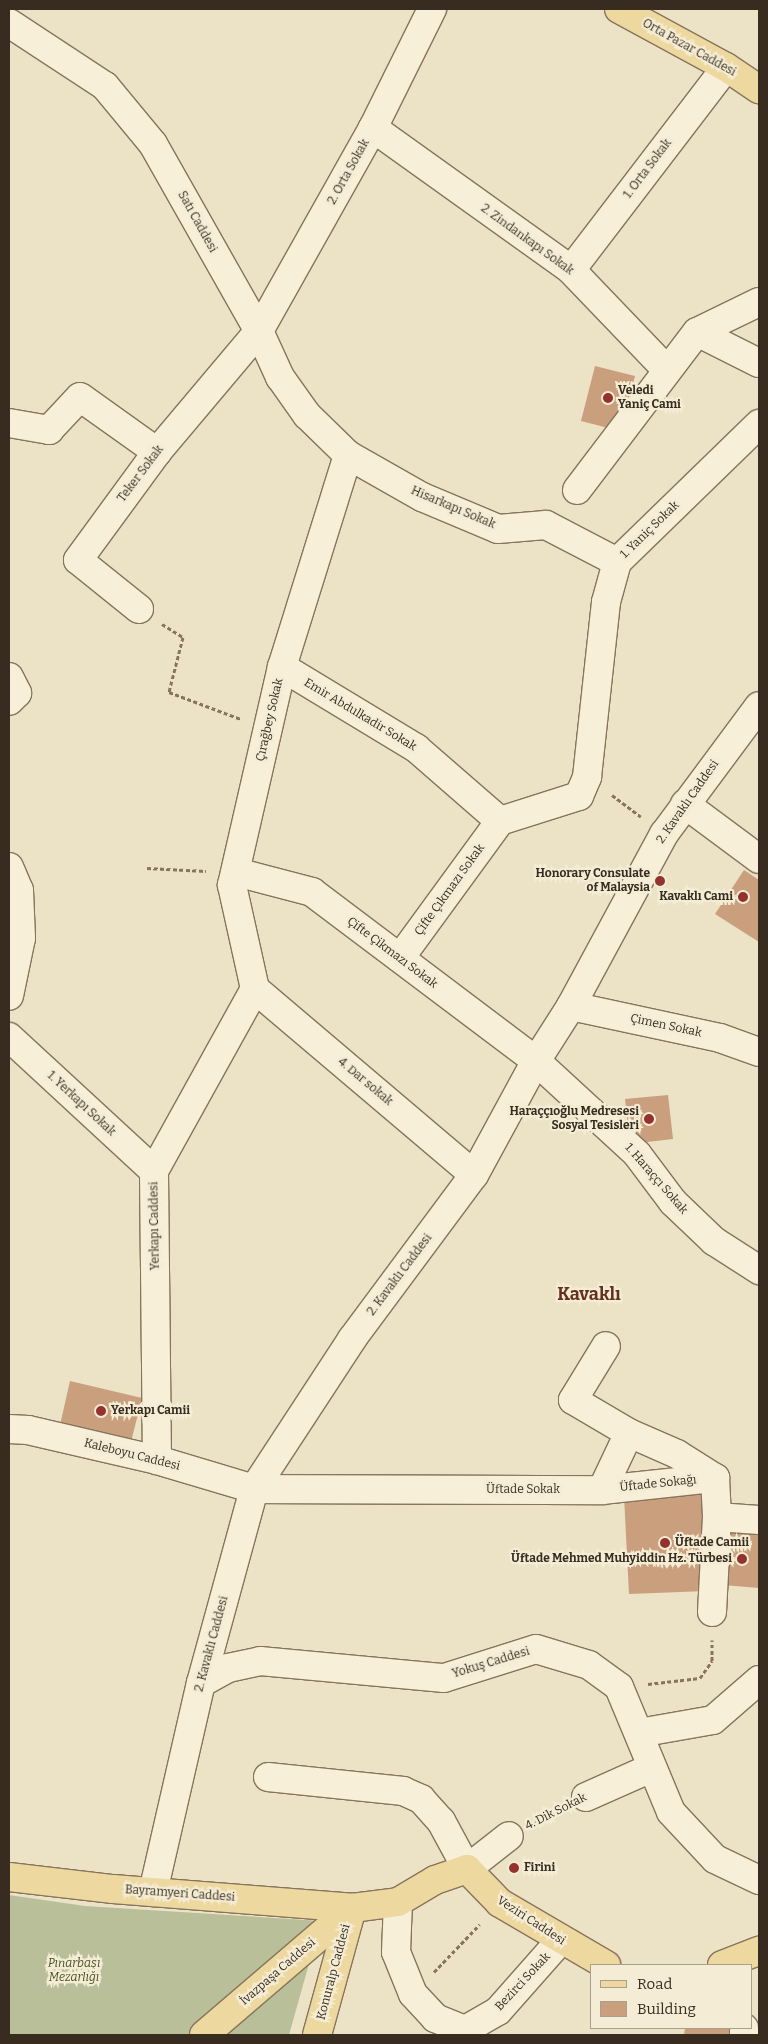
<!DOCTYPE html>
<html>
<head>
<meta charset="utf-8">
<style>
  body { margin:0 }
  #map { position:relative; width:768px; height:2044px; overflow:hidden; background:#ece2c5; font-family:Bitter,serif }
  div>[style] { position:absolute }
  .cemetery>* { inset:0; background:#b9bf98 }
  .building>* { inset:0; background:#c99f7d }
  .path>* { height:3px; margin-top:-1.5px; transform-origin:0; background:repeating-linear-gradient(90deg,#86745c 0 4px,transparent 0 6.5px) }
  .roads { filter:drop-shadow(1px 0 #86745c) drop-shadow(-1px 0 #86745c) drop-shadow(0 1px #86745c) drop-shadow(0 -1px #86745c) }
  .minor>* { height:28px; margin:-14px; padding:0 14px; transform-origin:14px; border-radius:14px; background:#f7efd8 }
  .major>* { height:28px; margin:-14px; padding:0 14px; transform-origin:14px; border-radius:14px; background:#edd89f }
  .dots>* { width:14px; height:14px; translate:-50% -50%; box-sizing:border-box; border:2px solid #f4ecd4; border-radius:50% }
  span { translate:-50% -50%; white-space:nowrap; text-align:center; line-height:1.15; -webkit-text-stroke:4.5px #f4ecd4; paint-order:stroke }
  .street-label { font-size:12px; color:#372c1f }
  .poi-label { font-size:12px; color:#372c1f; font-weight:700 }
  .left { translate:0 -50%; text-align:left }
  .right { translate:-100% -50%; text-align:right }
  .park-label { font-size:12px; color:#465327; font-style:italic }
  .district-label { font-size:18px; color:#623121; font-weight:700 }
  .frame { position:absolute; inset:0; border:10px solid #372c1f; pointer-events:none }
  .legend { position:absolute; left:590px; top:1964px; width:162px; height:65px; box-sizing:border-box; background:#f4ecd4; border:1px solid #a89f8c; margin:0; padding:6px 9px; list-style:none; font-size:15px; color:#372c1f }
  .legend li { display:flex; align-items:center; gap:10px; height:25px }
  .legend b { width:25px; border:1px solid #a89f8c }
</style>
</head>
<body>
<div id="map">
  <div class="cemetery">
    <i style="clip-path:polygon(9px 1895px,85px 1906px,321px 1921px,289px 2035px,9px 2035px)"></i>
  </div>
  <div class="building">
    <i style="clip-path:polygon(595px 366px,635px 376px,620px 431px,581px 421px)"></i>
    <i style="clip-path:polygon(744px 870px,759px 880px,759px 942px,715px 914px)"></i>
    <i style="clip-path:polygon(668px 1095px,673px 1139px,630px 1144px,625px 1099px)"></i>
    <i style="clip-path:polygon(70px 1381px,142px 1398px,131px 1442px,60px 1425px)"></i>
    <i style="clip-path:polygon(701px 1493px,706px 1591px,629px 1594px,624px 1496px)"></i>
    <i style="clip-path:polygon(727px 1530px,759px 1532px,759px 1588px,723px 1585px)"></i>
    <i style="clip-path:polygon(685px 2028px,731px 2028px,729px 2035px,684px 2035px)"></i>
  </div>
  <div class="path">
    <i style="left:162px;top:624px;width:25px;rotate:32deg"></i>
    <i style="left:183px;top:637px;width:57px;rotate:104.3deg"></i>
    <i style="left:169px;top:692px;width:77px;rotate:20.6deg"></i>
    <i style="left:612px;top:795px;width:36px;rotate:37deg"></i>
    <i style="left:147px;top:868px;width:59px;rotate:2.9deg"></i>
    <i style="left:648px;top:1684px;width:52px;rotate:-6.6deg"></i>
    <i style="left:700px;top:1678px;width:21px;rotate:-55deg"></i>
    <i style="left:712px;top:1661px;width:21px;rotate:-90deg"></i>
    <i style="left:535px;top:1823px;width:29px;rotate:-27deg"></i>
    <i style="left:434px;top:1972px;width:66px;rotate:-46.2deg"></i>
  </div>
  <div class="roads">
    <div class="minor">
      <i style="left:9px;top:23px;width:115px;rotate:33.3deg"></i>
      <i style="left:105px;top:86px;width:75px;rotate:50.4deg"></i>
      <i style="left:153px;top:144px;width:215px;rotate:60.5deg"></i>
      <i style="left:259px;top:331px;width:51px;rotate:65.5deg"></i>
      <i style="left:280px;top:377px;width:47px;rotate:54.6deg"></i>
      <i style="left:307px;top:415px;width:57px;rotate:44.3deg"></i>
      <i style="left:348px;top:455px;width:85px;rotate:29.6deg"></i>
      <i style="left:422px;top:497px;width:82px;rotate:22.8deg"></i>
      <i style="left:498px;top:529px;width:48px;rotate:-4.8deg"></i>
      <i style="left:546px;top:525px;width:80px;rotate:27.5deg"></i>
      <i style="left:373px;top:128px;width:244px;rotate:35.6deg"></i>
      <i style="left:571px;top:270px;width:137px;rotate:46.2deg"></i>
      <i style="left:571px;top:270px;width:255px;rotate:-52.6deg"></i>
      <i style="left:697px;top:332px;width:69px;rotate:26.6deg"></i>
      <i style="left:9px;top:423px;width:41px;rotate:9.9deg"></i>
      <i style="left:49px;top:430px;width:45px;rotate:-46.8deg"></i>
      <i style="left:80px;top:397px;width:95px;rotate:35.5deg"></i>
      <i style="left:577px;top:490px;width:198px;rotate:-52.8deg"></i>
      <i style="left:697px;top:332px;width:69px;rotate:-25.8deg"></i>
      <i style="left:139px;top:609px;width:78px;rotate:-141.2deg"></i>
      <i style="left:78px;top:560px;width:134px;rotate:-53.8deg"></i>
      <i style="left:157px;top:452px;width:158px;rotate:-49.9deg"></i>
      <i style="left:259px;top:331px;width:233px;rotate:-60.7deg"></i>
      <i style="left:373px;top:128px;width:133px;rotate:-63.6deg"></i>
      <i style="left:282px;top:667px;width:157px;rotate:31.2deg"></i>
      <i style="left:416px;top:748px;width:111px;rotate:41deg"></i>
      <i style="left:500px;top:821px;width:83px;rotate:-17.6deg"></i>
      <i style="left:579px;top:796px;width:21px;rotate:-67deg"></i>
      <i style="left:587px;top:777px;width:176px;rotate:-83.8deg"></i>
      <i style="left:606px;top:602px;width:41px;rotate:-74.6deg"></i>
      <i style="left:617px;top:562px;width:198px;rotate:-44.2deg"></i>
      <i style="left:9px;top:677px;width:18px;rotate:63deg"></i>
      <i style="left:17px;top:693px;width:11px;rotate:135deg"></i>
      <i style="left:685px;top:804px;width:92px;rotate:36.6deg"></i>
      <i style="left:9px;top:867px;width:25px;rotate:67deg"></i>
      <i style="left:19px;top:890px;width:48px;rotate:87.6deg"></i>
      <i style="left:21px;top:938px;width:59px;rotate:101.7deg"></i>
      <i style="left:236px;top:872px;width:79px;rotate:14.7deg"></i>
      <i style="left:312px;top:892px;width:281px;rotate:37deg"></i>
      <i style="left:536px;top:1061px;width:137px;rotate:42.6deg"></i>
      <i style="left:637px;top:1154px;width:60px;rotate:53.1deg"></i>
      <i style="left:673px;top:1202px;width:57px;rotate:43.6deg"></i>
      <i style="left:714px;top:1241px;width:54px;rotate:32.8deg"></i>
      <i style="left:400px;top:958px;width:170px;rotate:-53.9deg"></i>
      <i style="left:255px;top:989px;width:107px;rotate:-102.5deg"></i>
      <i style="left:232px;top:885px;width:224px;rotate:-77.1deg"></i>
      <i style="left:282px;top:667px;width:222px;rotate:-72.7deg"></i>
      <i style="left:255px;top:989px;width:287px;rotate:40.3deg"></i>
      <i style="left:571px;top:1006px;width:152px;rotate:12.1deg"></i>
      <i style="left:720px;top:1038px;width:41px;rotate:19.7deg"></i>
      <i style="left:9px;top:1037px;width:197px;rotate:42.7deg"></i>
      <i style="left:9px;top:1429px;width:19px;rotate:3deg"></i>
      <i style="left:28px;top:1430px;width:132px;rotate:13.1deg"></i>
      <i style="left:157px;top:1460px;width:101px;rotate:16.6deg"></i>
      <i style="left:254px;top:1489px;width:348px;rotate:0.2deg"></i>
      <i style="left:602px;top:1490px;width:63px;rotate:-64.7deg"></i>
      <i style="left:629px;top:1433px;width:65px;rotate:-149.5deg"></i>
      <i style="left:573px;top:1400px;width:63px;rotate:-58.6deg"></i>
      <i style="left:629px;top:1433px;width:52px;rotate:23.6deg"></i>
      <i style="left:677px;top:1454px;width:45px;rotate:32.3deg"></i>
      <i style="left:157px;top:1460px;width:289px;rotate:-90.6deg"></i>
      <i style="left:154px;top:1171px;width:208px;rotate:-61deg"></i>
      <i style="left:602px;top:1490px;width:114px;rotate:-6.1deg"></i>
      <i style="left:715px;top:1478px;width:39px;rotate:87deg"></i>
      <i style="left:712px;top:1612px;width:95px;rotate:-87deg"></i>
      <i style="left:717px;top:1517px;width:42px;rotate:4.1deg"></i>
      <i style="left:201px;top:1683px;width:31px;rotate:-29deg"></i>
      <i style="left:228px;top:1668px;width:33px;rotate:-12deg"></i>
      <i style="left:260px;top:1661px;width:185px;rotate:5.3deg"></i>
      <i style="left:444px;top:1678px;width:96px;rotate:-17.5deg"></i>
      <i style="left:536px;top:1649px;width:55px;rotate:16.8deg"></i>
      <i style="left:589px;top:1665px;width:37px;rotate:36deg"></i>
      <i style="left:619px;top:1687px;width:135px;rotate:67.4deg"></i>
      <i style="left:671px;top:1812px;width:64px;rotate:46.9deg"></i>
      <i style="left:715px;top:1859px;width:49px;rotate:25.5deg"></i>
      <i style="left:639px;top:1733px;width:75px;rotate:-10deg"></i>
      <i style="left:713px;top:1720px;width:61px;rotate:-41deg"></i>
      <i style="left:268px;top:1777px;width:136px;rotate:5.9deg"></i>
      <i style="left:403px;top:1791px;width:20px;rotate:24deg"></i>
      <i style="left:421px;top:1799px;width:30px;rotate:48deg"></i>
      <i style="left:441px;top:1821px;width:55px;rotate:61.6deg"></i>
      <i style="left:467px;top:1869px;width:53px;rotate:-38.2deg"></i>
      <i style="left:586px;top:1797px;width:71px;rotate:-24deg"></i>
      <i style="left:153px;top:1892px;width:214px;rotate:-77.1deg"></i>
      <i style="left:201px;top:1683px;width:201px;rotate:-74.7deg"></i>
      <i style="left:254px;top:1489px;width:179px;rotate:-56.8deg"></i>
      <i style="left:352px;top:1339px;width:204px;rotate:-53.4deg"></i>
      <i style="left:474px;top:1175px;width:130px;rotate:-61.5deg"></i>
      <i style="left:536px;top:1061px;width:65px;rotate:-57.5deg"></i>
      <i style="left:571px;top:1006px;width:196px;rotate:-61.6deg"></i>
      <i style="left:664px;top:834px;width:159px;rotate:-53.4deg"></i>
      <i style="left:398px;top:1902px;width:50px;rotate:92.3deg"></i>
      <i style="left:396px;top:1952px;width:45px;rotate:68deg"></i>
      <i style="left:413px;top:1994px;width:33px;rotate:47deg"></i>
      <i style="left:435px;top:2018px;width:32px;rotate:22deg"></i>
      <i style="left:465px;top:2030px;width:38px;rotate:-30deg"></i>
      <i style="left:498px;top:2011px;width:94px;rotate:-48.5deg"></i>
      <i style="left:744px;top:2035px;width:7px;rotate:-90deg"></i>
    </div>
    <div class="major">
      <i style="left:619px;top:9px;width:122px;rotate:28.5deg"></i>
      <i style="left:726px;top:67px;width:40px;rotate:34deg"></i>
      <i style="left:9px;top:1877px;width:105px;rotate:6.6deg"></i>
      <i style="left:113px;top:1889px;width:240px;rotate:4.5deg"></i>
      <i style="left:352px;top:1908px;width:46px;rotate:-7.4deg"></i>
      <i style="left:398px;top:1902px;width:43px;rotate:-30.7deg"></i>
      <i style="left:435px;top:1880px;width:34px;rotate:-19deg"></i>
      <i style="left:467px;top:1869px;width:47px;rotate:45.9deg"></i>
      <i style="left:500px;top:1903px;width:123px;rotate:30.3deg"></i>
      <i style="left:722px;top:1965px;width:40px;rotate:-21deg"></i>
      <i style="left:204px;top:2035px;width:195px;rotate:-40.6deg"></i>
      <i style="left:317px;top:2035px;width:132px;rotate:-74.6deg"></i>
    </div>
  </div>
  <div class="dots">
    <i style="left:608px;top:398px;background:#93322f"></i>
    <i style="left:660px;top:881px;background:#93322f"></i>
    <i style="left:743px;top:897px;background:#93322f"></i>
    <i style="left:649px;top:1119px;background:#93322f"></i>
    <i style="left:101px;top:1411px;background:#93322f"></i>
    <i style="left:665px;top:1543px;background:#93322f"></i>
    <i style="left:742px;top:1559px;background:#93322f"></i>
    <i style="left:514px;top:1868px;background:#93322f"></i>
  </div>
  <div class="street-label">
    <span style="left:689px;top:48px;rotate:29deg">Orta Pazar Caddesi</span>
    <span style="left:648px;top:169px;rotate:-53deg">1. Orta Sokak</span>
    <span style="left:349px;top:172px;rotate:-61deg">2. Orta Sokak</span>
    <span style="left:197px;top:222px;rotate:61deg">Satı Caddesi</span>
    <span style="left:527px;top:240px;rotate:36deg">2. Zindankapı Sokak</span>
    <span style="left:141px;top:474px;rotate:-53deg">Teker Sokak</span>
    <span style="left:453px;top:508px;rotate:23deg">Hisarkapı Sokak</span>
    <span style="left:650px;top:530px;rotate:-44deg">1. Yaniç Sokak</span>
    <span style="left:360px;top:715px;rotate:31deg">Emir Abdulkadir Sokak</span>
    <span style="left:270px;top:720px;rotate:-77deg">Çırağbey Sokak</span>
    <span style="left:688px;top:802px;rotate:-55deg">2. Kavaklı Caddesi</span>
    <span style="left:450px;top:890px;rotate:-54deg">Çifte Çıkmazı Sokak</span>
    <span style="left:392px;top:953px;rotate:37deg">Çifte Çikmazı Sokak</span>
    <span style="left:666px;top:1026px;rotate:12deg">Çimen Sokak</span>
    <span style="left:365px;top:1082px;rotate:40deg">4. Dar sokak</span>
    <span style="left:81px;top:1104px;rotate:43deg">1. Yerkapı Sokak</span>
    <span style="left:656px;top:1179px;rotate:49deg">1. Haraççı Sokak</span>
    <span style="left:155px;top:1226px;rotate:-91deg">Yerkapı Caddesi</span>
    <span style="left:400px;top:1275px;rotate:-53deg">2. Kavaklı Caddesi</span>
    <span style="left:132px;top:1455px;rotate:14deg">Kaleboyu Caddesi</span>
    <span style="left:658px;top:1484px;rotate:-6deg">Üftade Sokağı</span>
    <span style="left:523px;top:1490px">Üftade Sokak</span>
    <span style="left:212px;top:1644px;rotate:-75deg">2. Kavaklı Caddesi</span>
    <span style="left:491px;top:1663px;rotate:-17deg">Yokuş Caddesi</span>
    <span style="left:556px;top:1812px;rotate:-27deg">4. Dik Sokak</span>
    <span style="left:180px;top:1894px;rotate:4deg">Bayramyeri Caddesi</span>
    <span style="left:531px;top:1921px;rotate:33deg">Veziri Caddesi</span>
    <span style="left:278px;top:1972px;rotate:-41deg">İvazpaşa Caddesi</span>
    <span style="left:334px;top:1972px;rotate:-75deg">Konuralp Caddesi</span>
    <span style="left:523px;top:1982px;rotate:-47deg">Bezirci Sokak</span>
  </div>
  <div class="poi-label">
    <span class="left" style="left:618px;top:398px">Veledi<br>Yaniç Cami</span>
    <span class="right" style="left:650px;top:881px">Honorary Consulate<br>of Malaysia</span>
    <span class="right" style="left:733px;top:897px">Kavaklı Cami</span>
    <span class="right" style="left:639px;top:1119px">Haraççıoğlu Medresesi<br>Sosyal Tesisleri</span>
    <span class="left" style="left:111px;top:1411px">Yerkapı Camii</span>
    <span class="left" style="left:675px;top:1543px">Üftade Camii</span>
    <span class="right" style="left:732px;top:1559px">Üftade Mehmed Muhyiddin Hz. Türbesi</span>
    <span class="left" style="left:524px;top:1868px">Firini</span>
  </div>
  <div class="park-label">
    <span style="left:74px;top:1971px">Pınarbaşı<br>Mezarlığı</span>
  </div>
  <div class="district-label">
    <span style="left:589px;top:1294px">Kavaklı</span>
  </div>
  <div class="frame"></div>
  <ul class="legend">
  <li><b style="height:6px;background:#edd89f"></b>Road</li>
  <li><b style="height:14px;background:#c99f7d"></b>Building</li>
  </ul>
</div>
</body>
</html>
